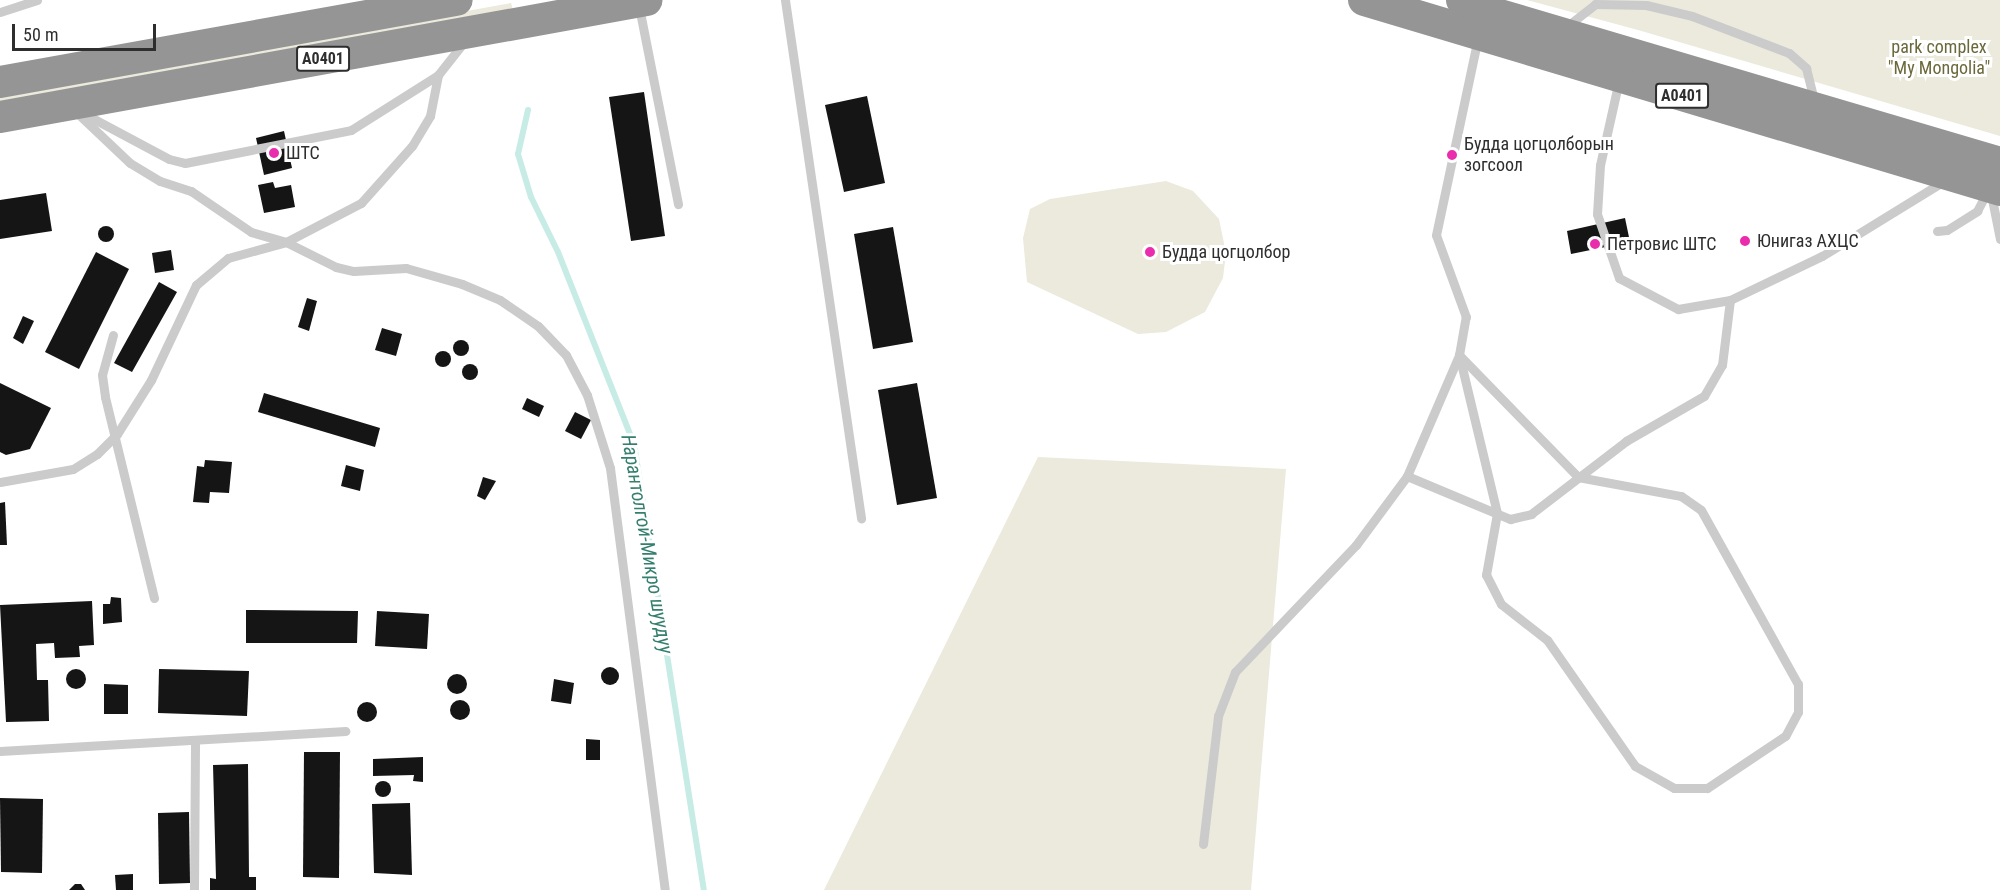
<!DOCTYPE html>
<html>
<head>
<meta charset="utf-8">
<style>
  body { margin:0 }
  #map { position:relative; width:2000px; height:890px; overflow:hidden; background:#fff; font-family:"Roboto Condensed",sans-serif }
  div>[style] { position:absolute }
  .green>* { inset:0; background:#eceadc }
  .stream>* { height:6px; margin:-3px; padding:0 3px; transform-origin:3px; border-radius:3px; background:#c7ece5 }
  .building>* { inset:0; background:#151515 }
  .round { border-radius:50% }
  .lane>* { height:9px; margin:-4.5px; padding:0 4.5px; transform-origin:4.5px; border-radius:4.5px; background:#cbcbcb }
  .highway>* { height:32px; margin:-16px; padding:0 16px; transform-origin:16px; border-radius:16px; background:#959595 }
  .dots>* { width:16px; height:16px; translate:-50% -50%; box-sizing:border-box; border:3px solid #fff; border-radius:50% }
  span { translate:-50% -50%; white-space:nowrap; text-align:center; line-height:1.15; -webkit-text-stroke:6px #fff; paint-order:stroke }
  .shield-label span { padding:2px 4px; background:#fff; border:2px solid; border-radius:4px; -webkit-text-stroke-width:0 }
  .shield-label { font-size:16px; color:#2e2e2e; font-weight:700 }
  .park-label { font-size:18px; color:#6b683b }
  .poi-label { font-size:18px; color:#2e2e2e }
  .left { translate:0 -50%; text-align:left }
  .water-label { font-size:20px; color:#357f6f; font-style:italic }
  .scale { position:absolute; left:12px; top:24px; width:144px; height:27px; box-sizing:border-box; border:3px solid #2e2e2e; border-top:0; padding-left:8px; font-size:18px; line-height:21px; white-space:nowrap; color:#2e2e2e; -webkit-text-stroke:4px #fff; paint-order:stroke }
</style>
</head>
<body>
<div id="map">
  <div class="green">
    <i style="clip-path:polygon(1527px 0,2000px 0,2000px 136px,1638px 30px)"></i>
    <i style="clip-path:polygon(511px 3px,514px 13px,0 107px,0 95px)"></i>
    <i style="clip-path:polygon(1166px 181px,1193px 191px,1219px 219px,1226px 253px,1223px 278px,1205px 312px,1166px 332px,1138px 334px,1027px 282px,1023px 238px,1030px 209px,1050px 199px)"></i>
    <i style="clip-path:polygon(1038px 457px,1286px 469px,1251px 890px,824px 890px)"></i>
  </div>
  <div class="stream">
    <i style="left:528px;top:110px;width:45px;rotate:102.8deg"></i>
    <i style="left:518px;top:154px;width:45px;rotate:73.2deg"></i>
    <i style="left:531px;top:197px;width:61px;rotate:63.9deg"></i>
    <i style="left:558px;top:252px;width:206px;rotate:68.4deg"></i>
    <i style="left:634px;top:444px;width:451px;rotate:81.1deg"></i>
  </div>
  <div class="building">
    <i style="clip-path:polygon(644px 92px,665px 236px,631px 241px,609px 97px)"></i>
    <i style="clip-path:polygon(867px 96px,885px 183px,844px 192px,825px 105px)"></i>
    <i style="clip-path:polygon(284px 131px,292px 168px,264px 175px,256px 138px)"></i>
    <i style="clip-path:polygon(273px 182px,275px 188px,291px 185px,295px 207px,264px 213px,258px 185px)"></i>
    <i style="clip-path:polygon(46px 193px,52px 231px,0 239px,0 200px)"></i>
    <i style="clip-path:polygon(1625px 218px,1630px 242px,1571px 254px,1567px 231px)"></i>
    <i class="round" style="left:98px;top:226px;width:16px;height:16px"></i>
    <i style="clip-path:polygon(893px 227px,913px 342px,873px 349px,854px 234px)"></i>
    <i style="clip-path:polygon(171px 250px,174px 270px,155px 273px,152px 253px)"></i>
    <i style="clip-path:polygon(96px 252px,129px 269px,79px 369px,45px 352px)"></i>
    <i style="clip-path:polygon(159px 282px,177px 292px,132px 372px,114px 363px)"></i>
    <i style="clip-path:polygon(307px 298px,317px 301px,309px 331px,298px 327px)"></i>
    <i style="clip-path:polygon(23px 316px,34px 321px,23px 344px,13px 338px)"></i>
    <i style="clip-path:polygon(382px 328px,402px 334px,396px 356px,375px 350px)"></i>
    <i class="round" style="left:453px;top:340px;width:16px;height:16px"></i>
    <i class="round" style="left:435px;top:351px;width:16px;height:16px"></i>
    <i class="round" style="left:462px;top:364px;width:16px;height:16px"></i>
    <i style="clip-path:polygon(0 383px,51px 408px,30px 449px,6px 455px,0 452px)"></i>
    <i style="clip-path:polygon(917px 383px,937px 498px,897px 505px,878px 390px)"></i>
    <i style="clip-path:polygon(264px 393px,380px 428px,375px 447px,258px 412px)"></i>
    <i style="clip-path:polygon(527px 398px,544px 406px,539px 417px,522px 409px)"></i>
    <i style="clip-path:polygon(575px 412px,591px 420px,581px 439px,565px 431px)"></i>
    <i style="clip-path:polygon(205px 460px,232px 462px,229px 493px,210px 492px,209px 503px,193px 502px,197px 466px,204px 467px)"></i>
    <i style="clip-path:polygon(346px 465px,364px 470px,360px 491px,341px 486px)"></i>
    <i style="clip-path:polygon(483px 477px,496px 481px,485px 500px,477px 496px)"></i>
    <i style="clip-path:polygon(5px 502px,7px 545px,0 545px,0 503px)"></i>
    <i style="clip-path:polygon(111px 597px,121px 598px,122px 622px,103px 624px,103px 604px,110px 604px)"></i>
    <i style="clip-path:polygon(92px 601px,94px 645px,79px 646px,80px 657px,55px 658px,54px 643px,36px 644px,37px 680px,48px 680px,49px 721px,6px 722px,0 605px)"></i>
    <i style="clip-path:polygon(246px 610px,358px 611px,357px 643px,246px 643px)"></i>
    <i style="clip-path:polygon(377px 611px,429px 614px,427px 649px,375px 646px)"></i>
    <i class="round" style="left:601px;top:667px;width:18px;height:18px"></i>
    <i style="clip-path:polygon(159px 669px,249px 671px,247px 716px,158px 713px)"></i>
    <i class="round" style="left:66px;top:669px;width:20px;height:20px"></i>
    <i class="round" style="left:447px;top:674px;width:20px;height:20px"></i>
    <i style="clip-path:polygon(554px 679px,574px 683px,571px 704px,551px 701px)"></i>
    <i style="clip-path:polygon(104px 684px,128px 685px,128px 714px,104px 714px)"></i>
    <i class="round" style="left:450px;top:700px;width:20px;height:20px"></i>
    <i class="round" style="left:357px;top:702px;width:20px;height:20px"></i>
    <i style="clip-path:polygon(586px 739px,600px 740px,600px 760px,586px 760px)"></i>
    <i style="clip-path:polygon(304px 752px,340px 752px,339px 878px,303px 877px)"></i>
    <i style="clip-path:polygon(423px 757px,423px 782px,413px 781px,414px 775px,373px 776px,373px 759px)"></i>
    <i style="clip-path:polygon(248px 764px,249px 877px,256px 877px,256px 890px,210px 890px,210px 878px,216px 879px,213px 765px)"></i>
    <i class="round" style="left:375px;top:781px;width:16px;height:16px"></i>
    <i style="clip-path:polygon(0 798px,43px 799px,42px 873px,1px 872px)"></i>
    <i style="clip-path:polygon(410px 803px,412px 875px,374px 873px,372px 804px)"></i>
    <i style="clip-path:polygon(189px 812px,190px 883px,159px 884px,158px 813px)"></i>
    <i style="clip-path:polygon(133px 874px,133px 890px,116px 890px,115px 875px)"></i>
    <i style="clip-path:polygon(75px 884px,81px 884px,85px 890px,69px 890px)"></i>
  </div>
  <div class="lane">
    <i style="left:785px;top:0;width:524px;rotate:81.65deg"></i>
    <i style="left:639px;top:7px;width:201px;rotate:78.8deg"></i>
    <i style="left:0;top:12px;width:39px;rotate:-18deg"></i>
    <i style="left:1566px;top:27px;width:37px;rotate:-38deg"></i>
    <i style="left:1595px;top:4px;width:51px;rotate:1.1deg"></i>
    <i style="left:1646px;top:5px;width:47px;rotate:13.4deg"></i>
    <i style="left:1692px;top:16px;width:104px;rotate:20.9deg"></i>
    <i style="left:1789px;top:53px;width:23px;rotate:41deg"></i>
    <i style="left:1806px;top:68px;width:36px;rotate:76deg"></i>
    <i style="left:1619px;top:80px;width:87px;rotate:102.6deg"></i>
    <i style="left:1600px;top:165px;width:49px;rotate:93.5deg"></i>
    <i style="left:1597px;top:214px;width:68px;rotate:71deg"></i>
    <i style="left:1619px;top:278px;width:67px;rotate:27.7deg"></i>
    <i style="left:1678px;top:309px;width:53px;rotate:-9.8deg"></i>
    <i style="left:1730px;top:300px;width:102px;rotate:-25.6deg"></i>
    <i style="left:1822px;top:256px;width:143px;rotate:-31.6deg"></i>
    <i style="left:74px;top:110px;width:77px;rotate:43.4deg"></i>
    <i style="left:130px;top:163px;width:35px;rotate:31deg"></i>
    <i style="left:160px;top:181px;width:33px;rotate:18deg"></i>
    <i style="left:191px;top:191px;width:73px;rotate:34.3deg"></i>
    <i style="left:251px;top:232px;width:36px;rotate:16deg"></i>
    <i style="left:286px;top:242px;width:56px;rotate:26.6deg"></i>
    <i style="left:336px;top:267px;width:18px;rotate:13deg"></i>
    <i style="left:354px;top:271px;width:52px;rotate:-3.3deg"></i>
    <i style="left:406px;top:268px;width:58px;rotate:15.9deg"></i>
    <i style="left:462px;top:284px;width:41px;rotate:22.8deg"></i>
    <i style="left:500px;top:300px;width:46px;rotate:34.4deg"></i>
    <i style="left:538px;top:326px;width:40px;rotate:46deg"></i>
    <i style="left:566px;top:355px;width:45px;rotate:62.3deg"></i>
    <i style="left:587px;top:395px;width:77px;rotate:72.5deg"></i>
    <i style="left:610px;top:468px;width:426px;rotate:82.6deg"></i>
    <i style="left:79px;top:111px;width:102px;rotate:28.1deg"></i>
    <i style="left:169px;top:159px;width:16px;rotate:14deg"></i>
    <i style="left:185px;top:163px;width:169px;rotate:-11.2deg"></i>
    <i style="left:351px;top:130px;width:103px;rotate:-32.3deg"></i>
    <i style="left:438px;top:75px;width:42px;rotate:-51.8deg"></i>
    <i style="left:1991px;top:194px;width:46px;rotate:78.7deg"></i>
    <i style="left:1937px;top:231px;width:10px;rotate:-6deg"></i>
    <i style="left:1947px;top:230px;width:36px;rotate:-32deg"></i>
    <i style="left:1977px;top:211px;width:21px;rotate:-62deg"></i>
    <i style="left:113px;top:335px;width:41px;rotate:105.4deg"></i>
    <i style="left:102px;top:375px;width:22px;rotate:82deg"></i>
    <i style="left:105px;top:397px;width:207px;rotate:76.3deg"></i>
    <i style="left:1459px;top:355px;width:170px;rotate:45.7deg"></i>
    <i style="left:1578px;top:477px;width:105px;rotate:10.5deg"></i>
    <i style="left:1681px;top:496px;width:24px;rotate:35deg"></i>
    <i style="left:1701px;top:510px;width:199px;rotate:60.9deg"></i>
    <i style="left:1798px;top:684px;width:28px;rotate:90deg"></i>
    <i style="left:1798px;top:712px;width:27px;rotate:118deg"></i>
    <i style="left:1785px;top:736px;width:94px;rotate:146.3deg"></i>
    <i style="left:1707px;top:788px;width:33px;rotate:180deg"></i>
    <i style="left:1674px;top:788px;width:45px;rotate:-150.6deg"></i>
    <i style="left:1635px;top:766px;width:154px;rotate:-124.9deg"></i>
    <i style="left:1547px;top:640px;width:58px;rotate:-142deg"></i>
    <i style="left:1501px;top:604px;width:33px;rotate:-117deg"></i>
    <i style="left:1486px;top:575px;width:63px;rotate:-79.9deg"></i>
    <i style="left:1497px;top:513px;width:163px;rotate:-103.5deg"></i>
    <i style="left:1407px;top:476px;width:112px;rotate:22.7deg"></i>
    <i style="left:1510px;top:519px;width:22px;rotate:-13deg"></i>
    <i style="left:1531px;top:514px;width:120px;rotate:-37.5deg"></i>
    <i style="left:1626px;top:441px;width:90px;rotate:-30deg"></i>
    <i style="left:1704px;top:396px;width:36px;rotate:-60deg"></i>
    <i style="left:1722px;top:365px;width:65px;rotate:-83deg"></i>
    <i style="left:0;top:482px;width:74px;rotate:-10.1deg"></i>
    <i style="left:73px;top:469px;width:28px;rotate:-32deg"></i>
    <i style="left:97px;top:454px;width:28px;rotate:-45deg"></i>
    <i style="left:117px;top:434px;width:64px;rotate:-57.8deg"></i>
    <i style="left:151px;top:380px;width:105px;rotate:-64.7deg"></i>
    <i style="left:196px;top:285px;width:42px;rotate:-40.2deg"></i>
    <i style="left:228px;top:258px;width:60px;rotate:-15.4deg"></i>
    <i style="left:286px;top:242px;width:85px;rotate:-27.5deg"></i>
    <i style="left:361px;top:203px;width:76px;rotate:-48.2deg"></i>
    <i style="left:412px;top:146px;width:35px;rotate:-59deg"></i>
    <i style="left:430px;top:116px;width:42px;rotate:-79deg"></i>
    <i style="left:0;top:751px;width:346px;rotate:-3.3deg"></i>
    <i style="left:1203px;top:844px;width:129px;rotate:-83.3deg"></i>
    <i style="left:1218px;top:716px;width:47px;rotate:-68.9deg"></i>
    <i style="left:1235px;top:672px;width:175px;rotate:-46.4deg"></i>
    <i style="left:1356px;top:545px;width:86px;rotate:-53.5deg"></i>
    <i style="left:1407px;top:476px;width:132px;rotate:-66.7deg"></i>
    <i style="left:1459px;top:355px;width:39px;rotate:-80deg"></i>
    <i style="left:1466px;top:317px;width:87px;rotate:-110.1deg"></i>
    <i style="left:1436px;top:235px;width:201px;rotate:-78deg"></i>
    <i style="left:194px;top:890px;width:150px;rotate:-89.6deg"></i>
  </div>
  <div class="highway">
    <i style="left:1364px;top:0;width:664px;rotate:16.63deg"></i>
    <i style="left:1462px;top:0;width:16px;rotate:30deg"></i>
    <i style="left:1476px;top:8px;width:546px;rotate:16.48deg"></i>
    <i style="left:0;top:82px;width:464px;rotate:-10.2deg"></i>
    <i style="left:0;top:117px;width:657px;rotate:-10.25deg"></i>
  </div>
  <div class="dots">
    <i style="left:274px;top:153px;background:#e92dac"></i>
    <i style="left:1452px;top:155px;background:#e92dac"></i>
    <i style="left:1745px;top:241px;background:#e92dac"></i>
    <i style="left:1595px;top:244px;background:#e92dac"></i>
    <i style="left:1150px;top:252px;background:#e92dac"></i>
  </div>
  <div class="shield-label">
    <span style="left:323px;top:59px">A0401</span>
    <span style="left:1682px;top:96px">A0401</span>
  </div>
  <div class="park-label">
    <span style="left:1939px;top:58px">park complex<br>"My Mongolia"</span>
  </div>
  <div class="poi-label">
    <span class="left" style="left:1464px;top:155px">Будда цогцолборын<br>зогсоол</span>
    <span class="left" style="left:286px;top:153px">ШТС</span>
    <span class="left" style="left:1757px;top:241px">Юнигаз АХЦС</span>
    <span class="left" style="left:1607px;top:244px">Петровис ШТС</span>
    <span class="left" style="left:1162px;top:252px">Будда цогцолбор</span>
  </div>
  <div class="water-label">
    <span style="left:647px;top:544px;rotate:80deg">Нарантолгой-Микро шуудуу</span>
  </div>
  <div class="scale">50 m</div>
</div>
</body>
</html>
